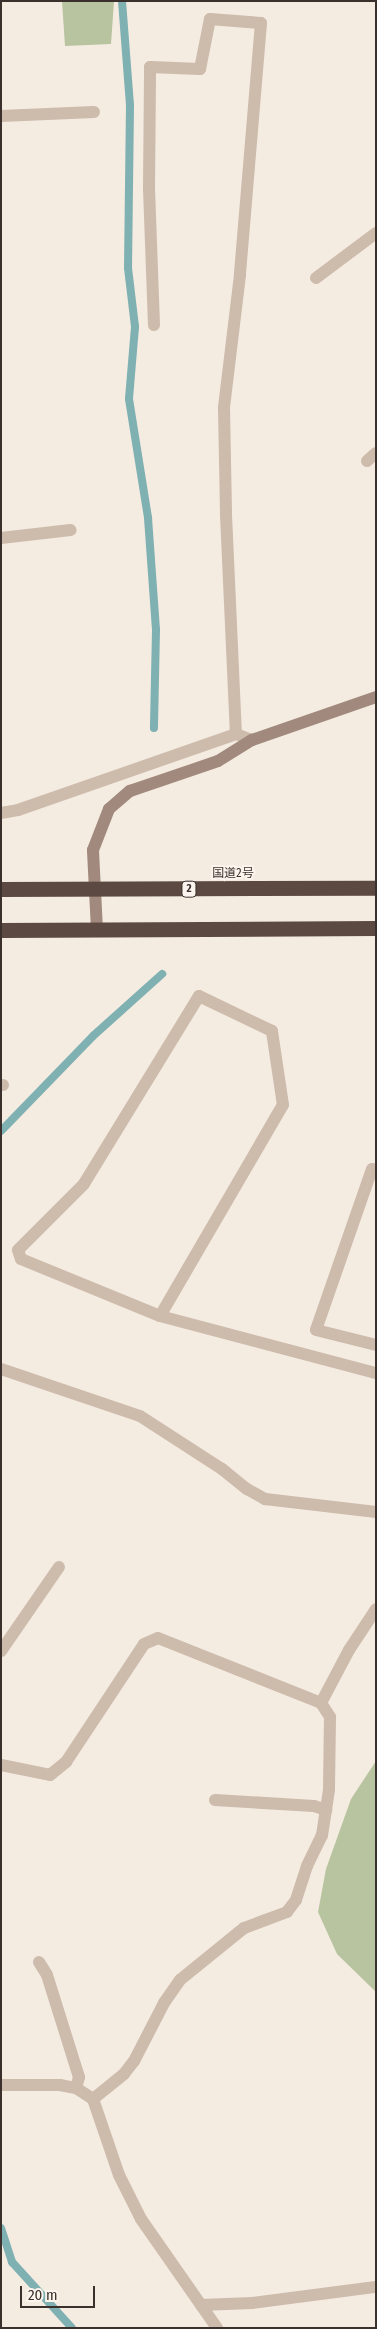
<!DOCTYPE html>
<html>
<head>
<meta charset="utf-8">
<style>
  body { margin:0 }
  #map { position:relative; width:377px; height:2329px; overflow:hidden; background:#f4ebe1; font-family:"Fira Sans Condensed","Noto Sans JP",sans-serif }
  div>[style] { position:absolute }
  .green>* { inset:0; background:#b8c4a0 }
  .stream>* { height:8px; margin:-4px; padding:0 4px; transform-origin:4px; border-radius:4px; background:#7fb0b2 }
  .lane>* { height:12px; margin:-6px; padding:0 6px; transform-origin:6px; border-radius:6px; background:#cdbbac }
  .street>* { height:12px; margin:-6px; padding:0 6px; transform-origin:6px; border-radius:6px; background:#cdbbac }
  .secondary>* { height:12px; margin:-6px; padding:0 6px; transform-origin:6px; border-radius:6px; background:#a18a7d }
  .highway>* { height:15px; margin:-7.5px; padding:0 7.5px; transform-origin:7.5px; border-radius:7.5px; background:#5c4a42 }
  span { translate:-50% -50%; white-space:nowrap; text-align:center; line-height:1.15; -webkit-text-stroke:4px #fbf5ee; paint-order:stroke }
  .shield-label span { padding:1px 4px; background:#fbf5ee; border:1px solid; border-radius:4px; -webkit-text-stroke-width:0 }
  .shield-label { font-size:11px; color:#3b302b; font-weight:700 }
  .street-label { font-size:12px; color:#3b302b }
  .frame { position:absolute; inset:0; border:2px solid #3b302b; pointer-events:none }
  .scale { position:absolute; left:20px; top:2286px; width:75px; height:22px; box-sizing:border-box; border:2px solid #3b302b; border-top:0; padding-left:6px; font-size:15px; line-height:18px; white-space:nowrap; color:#3b302b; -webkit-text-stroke:4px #fbf5ee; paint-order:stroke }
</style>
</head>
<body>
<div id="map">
  <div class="green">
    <i style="clip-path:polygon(62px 1px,114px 1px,111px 44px,65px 46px)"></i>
    <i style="clip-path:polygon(376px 1761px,376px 1992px,337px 1954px,318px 1912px,326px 1869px,351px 1799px)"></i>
  </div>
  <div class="stream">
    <i style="left:122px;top:1px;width:104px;rotate:85.6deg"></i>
    <i style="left:130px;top:105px;width:163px;rotate:90.7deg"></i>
    <i style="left:128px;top:268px;width:59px;rotate:83.2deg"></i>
    <i style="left:135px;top:327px;width:72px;rotate:94.8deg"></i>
    <i style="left:129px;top:399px;width:121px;rotate:80.9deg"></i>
    <i style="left:148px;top:518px;width:112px;rotate:85.9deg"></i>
    <i style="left:156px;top:630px;width:98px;rotate:91.2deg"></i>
    <i style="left:1px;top:1131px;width:132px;rotate:-45.9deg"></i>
    <i style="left:93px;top:1036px;width:93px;rotate:-41.9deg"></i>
    <i style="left:1px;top:2228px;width:36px;rotate:72deg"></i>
    <i style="left:12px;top:2262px;width:89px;rotate:47.7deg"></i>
  </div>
  <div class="lane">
    <i style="left:215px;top:1800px;width:99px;rotate:3.5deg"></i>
    <i style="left:314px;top:1806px;width:13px;rotate:18deg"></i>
  </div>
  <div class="street">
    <i style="left:1px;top:116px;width:93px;rotate:-2.5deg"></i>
    <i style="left:316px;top:278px;width:75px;rotate:-36.9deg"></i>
    <i style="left:154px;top:325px;width:136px;rotate:-92.1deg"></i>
    <i style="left:149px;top:189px;width:122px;rotate:-89.5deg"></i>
    <i style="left:150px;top:67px;width:50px;rotate:2.3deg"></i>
    <i style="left:200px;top:69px;width:51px;rotate:-78.7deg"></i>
    <i style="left:210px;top:19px;width:51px;rotate:4.5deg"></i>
    <i style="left:261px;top:23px;width:253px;rotate:94.8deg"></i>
    <i style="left:240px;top:275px;width:134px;rotate:96.9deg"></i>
    <i style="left:224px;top:408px;width:107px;rotate:88.9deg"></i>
    <i style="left:226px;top:515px;width:219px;rotate:87.4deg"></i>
    <i style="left:236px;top:734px;width:17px;rotate:21deg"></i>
    <i style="left:367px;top:461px;width:12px;rotate:-42deg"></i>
    <i style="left:1px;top:538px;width:70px;rotate:-6.5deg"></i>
    <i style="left:1px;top:813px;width:17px;rotate:-10deg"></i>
    <i style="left:18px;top:810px;width:231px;rotate:-19.2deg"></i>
    <i style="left:1px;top:1085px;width:2px"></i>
    <i style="left:376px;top:1171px;width:4px;rotate:-153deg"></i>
    <i style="left:372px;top:1169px;width:170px;rotate:109.2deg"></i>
    <i style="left:316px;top:1330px;width:62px;rotate:14deg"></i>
    <i style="left:160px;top:1316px;width:244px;rotate:-59.8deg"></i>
    <i style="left:283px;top:1105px;width:75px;rotate:-98.5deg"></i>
    <i style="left:272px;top:1031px;width:81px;rotate:-154.4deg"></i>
    <i style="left:199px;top:996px;width:220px;rotate:121.5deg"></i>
    <i style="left:84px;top:1184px;width:93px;rotate:135deg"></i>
    <i style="left:18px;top:1250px;width:9px;rotate:72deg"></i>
    <i style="left:21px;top:1259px;width:150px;rotate:22.3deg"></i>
    <i style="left:160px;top:1316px;width:223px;rotate:14.8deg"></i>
    <i style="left:1px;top:1369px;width:147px;rotate:18.7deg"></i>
    <i style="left:140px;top:1416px;width:98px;rotate:32.9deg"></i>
    <i style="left:222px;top:1469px;width:32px;rotate:39deg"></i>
    <i style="left:247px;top:1489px;width:21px;rotate:29deg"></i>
    <i style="left:265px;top:1499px;width:112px;rotate:6.7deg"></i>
    <i style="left:1px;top:1651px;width:102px;rotate:-55.4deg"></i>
    <i style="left:321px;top:1703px;width:60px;rotate:-62.2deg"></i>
    <i style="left:349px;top:1650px;width:49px;rotate:-56.6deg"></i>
    <i style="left:1px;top:1765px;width:50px;rotate:11.5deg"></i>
    <i style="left:50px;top:1775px;width:21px;rotate:-39deg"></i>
    <i style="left:66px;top:1762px;width:141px;rotate:-56.5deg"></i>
    <i style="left:144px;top:1644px;width:15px;rotate:-23deg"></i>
    <i style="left:158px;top:1638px;width:175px;rotate:21.7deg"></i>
    <i style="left:321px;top:1703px;width:17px;rotate:57deg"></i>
    <i style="left:330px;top:1717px;width:73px;rotate:90.8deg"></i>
    <i style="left:329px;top:1790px;width:46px;rotate:98.8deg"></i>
    <i style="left:322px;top:1835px;width:34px;rotate:116deg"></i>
    <i style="left:307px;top:1866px;width:36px;rotate:108deg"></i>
    <i style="left:296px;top:1900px;width:15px;rotate:127deg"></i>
    <i style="left:287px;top:1912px;width:46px;rotate:159.6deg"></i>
    <i style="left:244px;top:1928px;width:82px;rotate:140.9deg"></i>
    <i style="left:180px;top:1980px;width:28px;rotate:125deg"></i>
    <i style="left:164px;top:2003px;width:65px;rotate:117.3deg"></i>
    <i style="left:134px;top:2061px;width:16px;rotate:128deg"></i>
    <i style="left:124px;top:2074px;width:40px;rotate:141deg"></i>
    <i style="left:39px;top:1962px;width:15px;rotate:58deg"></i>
    <i style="left:47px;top:1975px;width:107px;rotate:72.6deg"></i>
    <i style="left:79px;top:2077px;width:11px;rotate:105deg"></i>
    <i style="left:1px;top:2085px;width:59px"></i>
    <i style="left:60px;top:2085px;width:16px;rotate:11deg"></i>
    <i style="left:76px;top:2088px;width:20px;rotate:33deg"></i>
    <i style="left:93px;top:2099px;width:80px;rotate:71.1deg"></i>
    <i style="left:119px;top:2175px;width:49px;rotate:63.4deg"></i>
    <i style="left:141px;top:2219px;width:133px;rotate:55.1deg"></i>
    <i style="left:201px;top:2305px;width:51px;rotate:-2.2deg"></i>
    <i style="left:252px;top:2303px;width:125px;rotate:-7.4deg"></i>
  </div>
  <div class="secondary">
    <i style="left:97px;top:930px;width:80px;rotate:-92.9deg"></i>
    <i style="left:93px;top:850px;width:44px;rotate:-68.7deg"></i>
    <i style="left:109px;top:809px;width:28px;rotate:-41deg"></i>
    <i style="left:130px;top:791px;width:93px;rotate:-18.8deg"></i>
    <i style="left:218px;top:761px;width:40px;rotate:-32deg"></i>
    <i style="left:252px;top:740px;width:131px;rotate:-19.1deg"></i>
  </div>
  <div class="highway">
    <i style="left:1px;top:889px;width:375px;rotate:-0.2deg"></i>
    <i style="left:1px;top:930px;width:375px;rotate:-0.3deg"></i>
  </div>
  <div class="shield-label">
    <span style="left:189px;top:889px">2</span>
  </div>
  <div class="street-label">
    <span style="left:233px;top:874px">国道2号</span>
  </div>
  <div class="frame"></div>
  <div class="scale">20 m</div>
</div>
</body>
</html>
